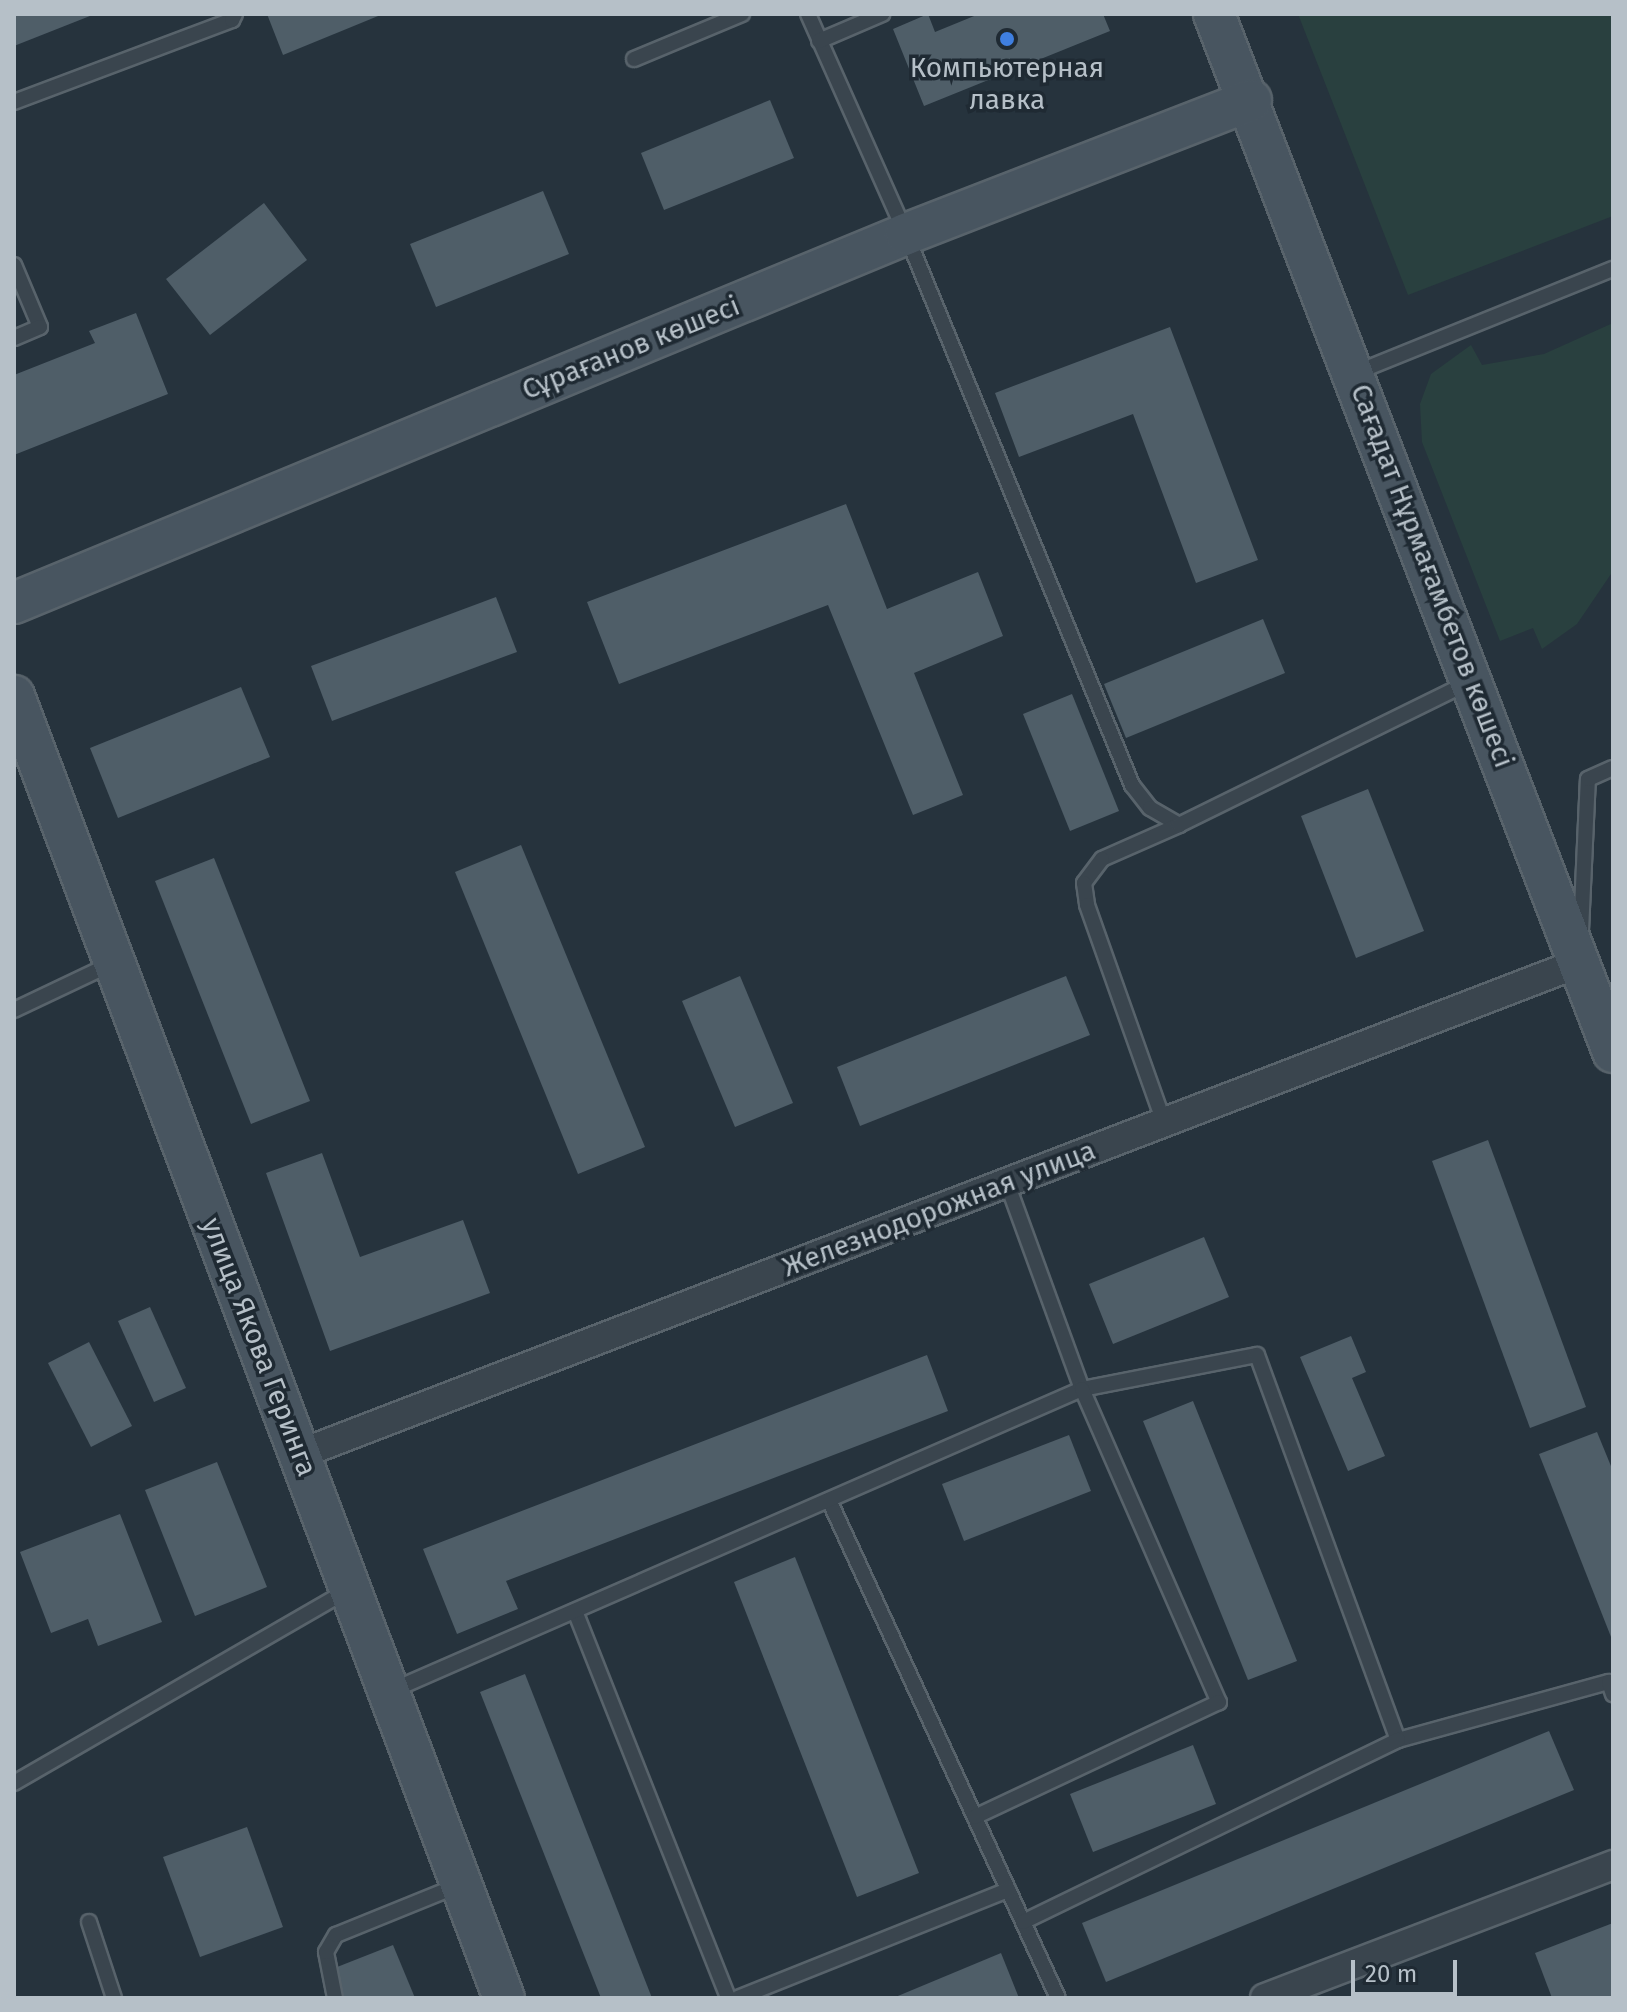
<!DOCTYPE html>
<html>
<head>
<meta charset="utf-8">
<style>
  body { margin:0 }
  #map { position:relative; width:1627px; height:2012px; overflow:hidden; background:#26333d; font-family:"Fira Sans",sans-serif }
  div>[style] { position:absolute }
  .green>* { inset:0; background:#29403f }
  .building>* { inset:0; background:#4f5e68 }
  .roads { filter:drop-shadow(2px 0 #58636b) drop-shadow(-2px 0 #58636b) drop-shadow(0 2px #58636b) drop-shadow(0 -2px #58636b) }
  .lane>* { height:14px; margin:-7px; padding:0 7px; transform-origin:7px; border-radius:7px; background:#3a454e }
  .street>* { height:28px; margin:-14px; padding:0 14px; transform-origin:14px; border-radius:14px; background:#3a454e }
  .secondary>* { height:40px; margin:-20px; padding:0 20px; transform-origin:20px; border-radius:20px; background:#485560 }
  .dots>* { width:22px; height:22px; translate:-50% -50%; box-sizing:border-box; border:4px solid #1f2a33; border-radius:50% }
  span { translate:-50% -50%; white-space:nowrap; text-align:center; line-height:1.15; -webkit-text-stroke:7px #1f2a33; paint-order:stroke }
  .poi-label { font-size:28px; color:#b6c0c8 }
  .street-label { font-size:28px; color:#b6c0c8 }
  .frame { position:absolute; inset:0; border:16px solid #b6c0c8; pointer-events:none }
  .scale { position:absolute; left:1351px; top:1960px; width:106px; height:36px; box-sizing:border-box; border:4px solid #b6c0c8; border-top:0; padding-left:10px; font-size:24px; line-height:28px; white-space:nowrap; color:#b6c0c8; -webkit-text-stroke:6px #1f2a33; paint-order:stroke }
</style>
</head>
<body>
<div id="map">
  <div class="green">
    <i style="clip-path:polygon(1298px 14px,1613px 14px,1613px 216px,1408px 295px)"></i>
    <i style="clip-path:polygon(1613px 323px,1613px 571px,1577px 624px,1542px 649px,1533px 628px,1500px 641px,1422px 442px,1420px 404px,1431px 374px,1471px 345px,1482px 365px,1544px 354px)"></i>
  </div>
  <div class="building">
    <i style="clip-path:polygon(14px 14px,95px 14px,14px 46px)"></i>
    <i style="clip-path:polygon(267px 14px,383px 14px,283px 55px)"></i>
    <i style="clip-path:polygon(928px 14px,935px 32px,979px 14px,1103px 14px,1110px 31px,924px 106px,893px 29px)"></i>
    <i style="clip-path:polygon(770px 100px,794px 158px,664px 210px,641px 153px)"></i>
    <i style="clip-path:polygon(543px 191px,569px 254px,436px 307px,410px 244px)"></i>
    <i style="clip-path:polygon(264px 203px,307px 260px,210px 335px,166px 279px)"></i>
    <i style="clip-path:polygon(136px 313px,168px 394px,14px 455px,14px 375px,95px 343px,89px 331px)"></i>
    <i style="clip-path:polygon(1170px 327px,1258px 560px,1196px 583px,1133px 414px,1019px 457px,995px 393px)"></i>
    <i style="clip-path:polygon(846px 504px,887px 609px,978px 572px,1003px 636px,914px 673px,963px 795px,913px 815px,828px 605px,619px 684px,587px 602px)"></i>
    <i style="clip-path:polygon(496px 597px,517px 652px,332px 721px,311px 666px)"></i>
    <i style="clip-path:polygon(1263px 619px,1285px 673px,1126px 738px,1104px 684px)"></i>
    <i style="clip-path:polygon(241px 687px,270px 757px,118px 818px,90px 748px)"></i>
    <i style="clip-path:polygon(1072px 694px,1119px 811px,1070px 831px,1023px 714px)"></i>
    <i style="clip-path:polygon(1368px 789px,1424px 931px,1356px 958px,1301px 816px)"></i>
    <i style="clip-path:polygon(521px 845px,645px 1147px,578px 1174px,455px 872px)"></i>
    <i style="clip-path:polygon(214px 858px,310px 1101px,251px 1124px,155px 881px)"></i>
    <i style="clip-path:polygon(740px 976px,793px 1103px,735px 1127px,682px 1001px)"></i>
    <i style="clip-path:polygon(1066px 976px,1090px 1035px,860px 1126px,837px 1067px)"></i>
    <i style="clip-path:polygon(1488px 1140px,1586px 1407px,1530px 1428px,1432px 1161px)"></i>
    <i style="clip-path:polygon(322px 1153px,360px 1257px,463px 1220px,490px 1293px,330px 1351px,266px 1173px)"></i>
    <i style="clip-path:polygon(1204px 1237px,1229px 1297px,1113px 1344px,1089px 1284px)"></i>
    <i style="clip-path:polygon(150px 1307px,186px 1388px,154px 1402px,118px 1321px)"></i>
    <i style="clip-path:polygon(1351px 1336px,1366px 1372px,1352px 1378px,1385px 1456px,1348px 1471px,1300px 1357px)"></i>
    <i style="clip-path:polygon(89px 1342px,132px 1426px,91px 1447px,48px 1363px)"></i>
    <i style="clip-path:polygon(927px 1355px,948px 1411px,506px 1581px,518px 1609px,457px 1634px,423px 1549px)"></i>
    <i style="clip-path:polygon(1193px 1401px,1297px 1661px,1248px 1680px,1143px 1421px)"></i>
    <i style="clip-path:polygon(1597px 1432px,1613px 1471px,1613px 1642px,1539px 1454px)"></i>
    <i style="clip-path:polygon(1069px 1435px,1091px 1491px,964px 1541px,942px 1484px)"></i>
    <i style="clip-path:polygon(217px 1462px,267px 1587px,195px 1616px,145px 1490px)"></i>
    <i style="clip-path:polygon(120px 1514px,162px 1622px,98px 1646px,88px 1619px,51px 1633px,20px 1552px)"></i>
    <i style="clip-path:polygon(795px 1557px,919px 1873px,857px 1897px,734px 1582px)"></i>
    <i style="clip-path:polygon(525px 1674px,652px 1998px,601px 1998px,480px 1692px)"></i>
    <i style="clip-path:polygon(1549px 1731px,1574px 1790px,1106px 1982px,1082px 1923px)"></i>
    <i style="clip-path:polygon(1193px 1745px,1216px 1804px,1093px 1852px,1070px 1794px)"></i>
    <i style="clip-path:polygon(247px 1827px,283px 1927px,200px 1957px,163px 1857px)"></i>
    <i style="clip-path:polygon(1613px 1923px,1613px 1998px,1552px 1998px,1535px 1953px)"></i>
    <i style="clip-path:polygon(393px 1945px,415px 1998px,344px 1998px,332px 1969px)"></i>
    <i style="clip-path:polygon(1001px 1953px,1019px 1998px,893px 1998px)"></i>
  </div>
  <div class="roads">
    <div class="lane">
      <i style="left:808px;top:14px;width:241px;rotate:66deg"></i>
      <i style="left:906px;top:234px;width:596px;rotate:67.7deg"></i>
      <i style="left:1132px;top:785px;width:29px;rotate:52deg"></i>
      <i style="left:1150px;top:808px;width:34px;rotate:30deg"></i>
      <i style="left:1179px;top:825px;width:84px;rotate:156.2deg"></i>
      <i style="left:1102px;top:859px;width:30px;rotate:127deg"></i>
      <i style="left:1084px;top:883px;width:22px;rotate:82deg"></i>
      <i style="left:1087px;top:905px;width:231px;rotate:70.5deg"></i>
      <i style="left:819px;top:41px;width:69px;rotate:-23.2deg"></i>
      <i style="left:634px;top:59px;width:117px;rotate:-22.6deg"></i>
      <i style="left:14px;top:102px;width:233px;rotate:-20.6deg"></i>
      <i style="left:232px;top:20px;width:7px;rotate:-63deg"></i>
      <i style="left:14px;top:265px;width:67px;rotate:67.2deg"></i>
      <i style="left:40px;top:327px;width:28px;rotate:157deg"></i>
      <i style="left:1355px;top:373px;width:278px;rotate:-22deg"></i>
      <i style="left:1179px;top:825px;width:323px;rotate:-26.2deg"></i>
      <i style="left:1581px;top:931px;width:152px;rotate:-87.4deg"></i>
      <i style="left:1588px;top:779px;width:27px;rotate:-24deg"></i>
      <i style="left:14px;top:1010px;width:107px;rotate:-25.4deg"></i>
      <i style="left:1007px;top:1183px;width:219px;rotate:70deg"></i>
      <i style="left:1082px;top:1389px;width:178px;rotate:-11deg"></i>
      <i style="left:1257px;top:1355px;width:410px;rotate:69.9deg"></i>
      <i style="left:1398px;top:1740px;width:219px;rotate:-15.4deg"></i>
      <i style="left:1609px;top:1682px;width:13px;rotate:72deg"></i>
      <i style="left:829px;top:1500px;width:548px;rotate:65.31deg"></i>
      <i style="left:575px;top:1611px;width:416px;rotate:68.4deg"></i>
      <i style="left:393px;top:1690px;width:752px;rotate:-23.6deg"></i>
      <i style="left:1082px;top:1389px;width:342px;rotate:66.4deg"></i>
      <i style="left:1219px;top:1702px;width:270px;rotate:154.8deg"></i>
      <i style="left:14px;top:1783px;width:384px;rotate:-30deg"></i>
      <i style="left:89px;top:1922px;width:80px;rotate:71.8deg"></i>
      <i style="left:1023px;top:1922px;width:417px;rotate:-25.9deg"></i>
      <i style="left:335px;top:1998px;width:47px;rotate:-101.1deg"></i>
      <i style="left:326px;top:1952px;width:20px;rotate:-60deg"></i>
      <i style="left:336px;top:1935px;width:133px;rotate:-22.1deg"></i>
      <i style="left:738px;top:1998px;width:291px;rotate:-21.8deg"></i>
    </div>
    <div class="street">
      <i style="left:300px;top:1454px;width:1370px;rotate:-21deg"></i>
      <i style="left:1265px;top:1998px;width:373px;rotate:-20.9deg"></i>
    </div>
    <div class="secondary">
      <i style="left:1214px;top:14px;width:1112px;rotate:68.97deg"></i>
      <i style="left:14px;top:603px;width:965px;rotate:-22.47deg"></i>
      <i style="left:906px;top:234px;width:370px;rotate:-21.2deg"></i>
      <i style="left:14px;top:696px;width:1391px;rotate:69.38deg"></i>
    </div>
  </div>
  <div class="dots">
    <i style="left:1007px;top:39px;background:#3f7fe0"></i>
  </div>
  <div class="poi-label">
    <span style="left:1007px;top:84px">Компьютерная<br>лавка</span>
  </div>
  <div class="street-label">
    <span style="left:631px;top:348px;rotate:-22deg">Сұрағанов көшесі</span>
    <span style="left:1432px;top:576px;rotate:69deg">Сағадат Нұрмағамбетов көшесі</span>
    <span style="left:939px;top:1209px;rotate:-21deg">Железнодорожная улица</span>
    <span style="left:259px;top:1347px;rotate:69deg">улица Якова Геринга</span>
  </div>
  <div class="frame"></div>
  <div class="scale">20 m</div>
</div>
</body>
</html>
